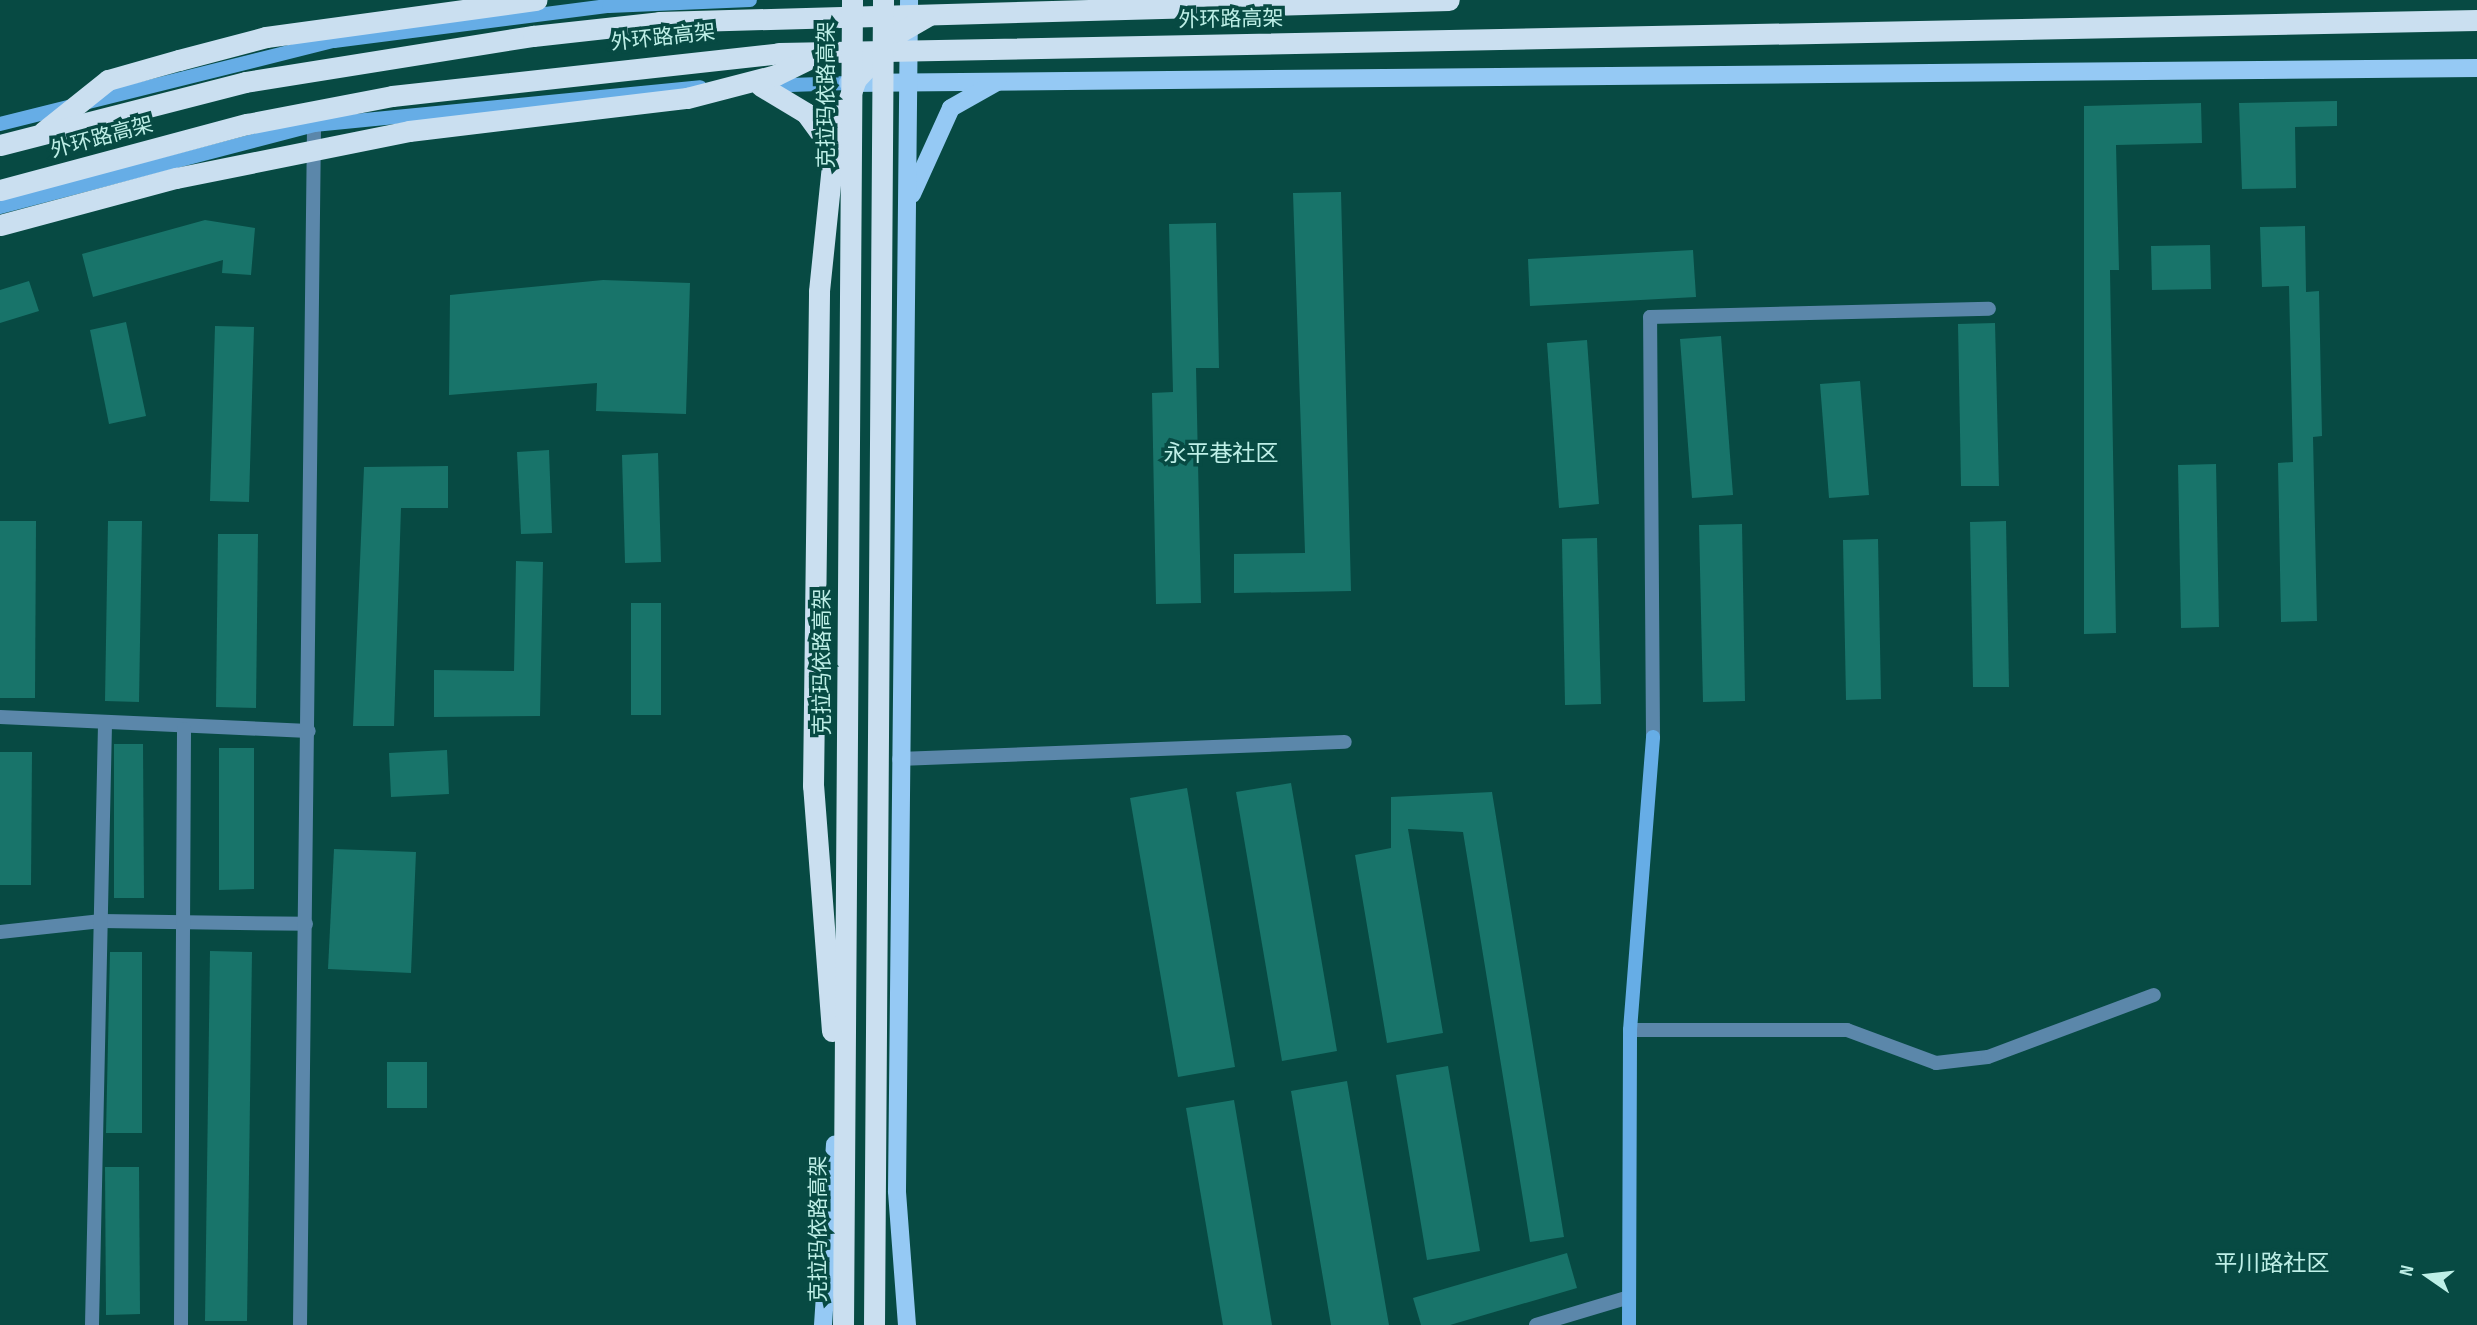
<!DOCTYPE html>
<html>
<head>
<meta charset="utf-8">
<style>
  body { margin:0 }
  #map { position:relative; width:2477px; height:1325px; overflow:hidden; background:#074a43; font-family:"Sofia Sans Condensed","Noto Sans SC",sans-serif }
  div>[style] { position:absolute }
  .building>* { inset:0; background:#18746a }
  .street>* { height:14px; margin:-7px; padding:0 7px; transform-origin:7px; border-radius:7px; background:#5b87aa }
  .secondary>* { height:14px; margin:-7px; padding:0 7px; transform-origin:7px; border-radius:7px; background:#66ade6 }
  .primary>* { height:18px; margin:-9px; padding:0 9px; transform-origin:9px; border-radius:9px; background:#95c9f4 }
  .highway>* { height:21px; margin:-10.5px; padding:0 10.5px; transform-origin:10.5px; border-radius:10.5px; background:#cadff0 }
  span { translate:-50% -50%; white-space:nowrap; text-align:center; line-height:1.15; -webkit-text-stroke:7px #074a43; paint-order:stroke }
  .street-label { font-size:21px; color:#beefe7 }
  .neighbourhood-label { font-size:23px; color:#beefe7 }
  .north { position:absolute; left:2393px; top:1241px; width:70px; height:70px; -webkit-text-stroke:5px #074a43; paint-order:stroke; rotate:284deg; font-size:19px; font-weight:700; line-height:28px; text-align:center; color:#beefe7 }
  .north::after { content:''; display:block; margin:auto; width:24px; height:32px; background:#beefe7; clip-path:polygon(50% 0,100% 100%,50% 72%,0 100%) }
</style>
</head>
<body>
<div id="map">
  <div class="building">
    <i style="clip-path:polygon(2337px 101px,2337px 126px,2295px 127px,2296px 188px,2242px 189px,2239px 103px)"></i>
    <i style="clip-path:polygon(2201px 103px,2202px 143px,2116px 145px,2119px 270px,2110px 270px,2116px 633px,2084px 634px,2084px 106px)"></i>
    <i style="clip-path:polygon(1341px 192px,1351px 591px,1234px 593px,1234px 554px,1305px 553px,1293px 193px)"></i>
    <i style="clip-path:polygon(205px 220px,255px 228px,251px 275px,222px 273px,223px 260px,93px 297px,82px 254px)"></i>
    <i style="clip-path:polygon(1216px 223px,1219px 368px,1196px 368px,1201px 603px,1156px 604px,1152px 393px,1173px 392px,1169px 224px)"></i>
    <i style="clip-path:polygon(2305px 226px,2306px 292px,2319px 291px,2322px 436px,2313px 437px,2317px 621px,2281px 622px,2278px 463px,2293px 462px,2289px 286px,2262px 287px,2260px 227px)"></i>
    <i style="clip-path:polygon(2210px 245px,2211px 289px,2152px 290px,2151px 246px)"></i>
    <i style="clip-path:polygon(1693px 250px,1696px 297px,1530px 306px,1528px 259px)"></i>
    <i style="clip-path:polygon(603px 280px,690px 283px,686px 414px,596px 411px,597px 383px,449px 395px,450px 295px)"></i>
    <i style="clip-path:polygon(29px 281px,39px 311px,0 323px,0 290px)"></i>
    <i style="clip-path:polygon(126px 322px,146px 416px,109px 424px,90px 330px)"></i>
    <i style="clip-path:polygon(1995px 323px,1999px 486px,1961px 486px,1958px 324px)"></i>
    <i style="clip-path:polygon(215px 326px,254px 327px,249px 502px,210px 501px)"></i>
    <i style="clip-path:polygon(1721px 336px,1733px 495px,1692px 498px,1680px 339px)"></i>
    <i style="clip-path:polygon(1587px 340px,1599px 504px,1559px 508px,1547px 343px)"></i>
    <i style="clip-path:polygon(1860px 381px,1869px 495px,1829px 498px,1820px 384px)"></i>
    <i style="clip-path:polygon(549px 450px,552px 533px,521px 534px,517px 452px)"></i>
    <i style="clip-path:polygon(658px 453px,661px 562px,625px 563px,622px 455px)"></i>
    <i style="clip-path:polygon(2216px 464px,2219px 627px,2181px 628px,2178px 465px)"></i>
    <i style="clip-path:polygon(448px 466px,448px 508px,401px 508px,394px 726px,353px 726px,364px 467px)"></i>
    <i style="clip-path:polygon(0 521px,36px 521px,35px 698px,0 698px)"></i>
    <i style="clip-path:polygon(108px 521px,142px 521px,139px 702px,105px 701px)"></i>
    <i style="clip-path:polygon(2006px 521px,2009px 687px,1973px 687px,1970px 522px)"></i>
    <i style="clip-path:polygon(1742px 524px,1745px 701px,1703px 702px,1699px 525px)"></i>
    <i style="clip-path:polygon(218px 534px,258px 534px,256px 708px,216px 707px)"></i>
    <i style="clip-path:polygon(1597px 538px,1601px 704px,1565px 705px,1562px 539px)"></i>
    <i style="clip-path:polygon(1878px 539px,1881px 699px,1846px 700px,1843px 540px)"></i>
    <i style="clip-path:polygon(516px 561px,543px 562px,540px 716px,434px 717px,434px 670px,514px 671px)"></i>
    <i style="clip-path:polygon(631px 603px,661px 603px,661px 715px,631px 715px)"></i>
    <i style="clip-path:polygon(114px 744px,143px 744px,144px 898px,114px 898px)"></i>
    <i style="clip-path:polygon(219px 748px,254px 748px,254px 889px,219px 890px)"></i>
    <i style="clip-path:polygon(447px 750px,449px 794px,391px 797px,389px 753px)"></i>
    <i style="clip-path:polygon(0 752px,32px 752px,31px 885px,0 885px)"></i>
    <i style="clip-path:polygon(1291px 783px,1337px 1051px,1282px 1061px,1236px 792px)"></i>
    <i style="clip-path:polygon(1187px 788px,1235px 1067px,1178px 1077px,1130px 798px)"></i>
    <i style="clip-path:polygon(1492px 792px,1564px 1237px,1530px 1242px,1463px 832px,1408px 829px,1443px 1033px,1387px 1043px,1355px 855px,1391px 848px,1391px 797px)"></i>
    <i style="clip-path:polygon(334px 849px,416px 852px,411px 973px,328px 969px)"></i>
    <i style="clip-path:polygon(210px 951px,252px 952px,247px 1321px,205px 1321px)"></i>
    <i style="clip-path:polygon(110px 952px,142px 952px,142px 1133px,106px 1133px)"></i>
    <i style="clip-path:polygon(387px 1062px,427px 1062px,427px 1108px,387px 1108px)"></i>
    <i style="clip-path:polygon(1448px 1066px,1480px 1251px,1427px 1260px,1396px 1075px)"></i>
    <i style="clip-path:polygon(1347px 1081px,1386px 1308px,1389px 1325px,1331px 1325px,1291px 1091px)"></i>
    <i style="clip-path:polygon(1234px 1100px,1272px 1325px,1223px 1325px,1186px 1108px)"></i>
    <i style="clip-path:polygon(105px 1167px,139px 1167px,140px 1314px,106px 1315px)"></i>
    <i style="clip-path:polygon(1567px 1253px,1577px 1288px,1450px 1325px,1421px 1325px,1413px 1298px)"></i>
  </div>
  <div class="street">
    <i style="left:0;top:717px;width:309px;rotate:2.6deg"></i>
    <i style="left:1653px;top:737px;width:420px;rotate:-90.4deg"></i>
    <i style="left:1650px;top:317px;width:339px;rotate:-1.4deg"></i>
    <i style="left:899px;top:759px;width:446px;rotate:-2.2deg"></i>
    <i style="left:0;top:932px;width:102px;rotate:-6.2deg"></i>
    <i style="left:101px;top:921px;width:205px;rotate:0.8deg"></i>
    <i style="left:1630px;top:1030px;width:217px"></i>
    <i style="left:1847px;top:1030px;width:95px;rotate:20.3deg"></i>
    <i style="left:1936px;top:1063px;width:52px;rotate:-6.6deg"></i>
    <i style="left:1988px;top:1057px;width:177px;rotate:-20.5deg"></i>
    <i style="left:92px;top:1325px;width:603px;rotate:-88.76deg"></i>
    <i style="left:181px;top:1325px;width:596px;rotate:-89.71deg"></i>
    <i style="left:300px;top:1325px;width:1200px;rotate:-89.33deg"></i>
    <i style="left:1536px;top:1325px;width:94px;rotate:-16.7deg"></i>
  </div>
  <div class="secondary">
    <i style="left:762px;top:86px;width:86px;rotate:-2deg"></i>
    <i style="left:0;top:124px;width:344px;rotate:-14deg"></i>
    <i style="left:334px;top:41px;width:277px;rotate:-7.3deg"></i>
    <i style="left:609px;top:6px;width:141px;rotate:-2.4deg"></i>
    <i style="left:0;top:207px;width:325px;rotate:-14.6deg"></i>
    <i style="left:314px;top:125px;width:388px;rotate:-5.6deg"></i>
    <i style="left:1629px;top:1325px;width:295px;rotate:-89.8deg"></i>
    <i style="left:1630px;top:1030px;width:294px;rotate:-85.5deg"></i>
  </div>
  <div class="primary">
    <i style="left:848px;top:83px;width:1629px;rotate:-0.53deg"></i>
    <i style="left:912px;top:194px;width:94px;rotate:-65.6deg"></i>
    <i style="left:951px;top:108px;width:53px;rotate:-29.5deg"></i>
    <i style="left:823px;top:1325px;width:181px;rotate:-86.2deg"></i>
    <i style="left:907px;top:1325px;width:134px;rotate:-94.3deg"></i>
    <i style="left:897px;top:1191px;width:1191px;rotate:-89.42deg"></i>
  </div>
  <div class="highway">
    <i style="left:761px;top:86px;width:52px;rotate:31deg"></i>
    <i style="left:806px;top:113px;width:49px;rotate:54.1deg"></i>
    <i style="left:43px;top:132px;width:83px;rotate:-38.7deg"></i>
    <i style="left:108px;top:80px;width:74px;rotate:-15.7deg"></i>
    <i style="left:179px;top:60px;width:90px;rotate:-14.8deg"></i>
    <i style="left:266px;top:37px;width:273px;rotate:-7.8deg"></i>
    <i style="left:0;top:145px;width:253px;rotate:-14.4deg"></i>
    <i style="left:245px;top:82px;width:292px;rotate:-9.1deg"></i>
    <i style="left:533px;top:36px;width:127px;rotate:-6.3deg"></i>
    <i style="left:659px;top:22px;width:790px;rotate:-1.6deg"></i>
    <i style="left:0;top:190px;width:256px;rotate:-15deg"></i>
    <i style="left:247px;top:124px;width:148px;rotate:-10.9deg"></i>
    <i style="left:392px;top:96px;width:389px;rotate:-6.3deg"></i>
    <i style="left:779px;top:53px;width:1698px;rotate:-1.11deg"></i>
    <i style="left:0;top:225px;width:182px;rotate:-15deg"></i>
    <i style="left:176px;top:178px;width:238px;rotate:-11.4deg"></i>
    <i style="left:409px;top:131px;width:280px;rotate:-6.8deg"></i>
    <i style="left:687px;top:98px;width:92px;rotate:-14.5deg"></i>
    <i style="left:776px;top:75px;width:46px;rotate:-26deg"></i>
    <i style="left:832px;top:1031px;width:246px;rotate:-94.4deg"></i>
    <i style="left:813px;top:786px;width:495px;rotate:-89.3deg"></i>
    <i style="left:819px;top:291px;width:155px;rotate:-84.1deg"></i>
    <i style="left:835px;top:137px;width:62px;rotate:-70.1deg"></i>
    <i style="left:856px;top:79px;width:64px;rotate:-46.9deg"></i>
    <i style="left:900px;top:32px;width:34px;rotate:-30deg"></i>
    <i style="left:843px;top:1325px;width:1325px;rotate:-89.61deg"></i>
    <i style="left:874px;top:1325px;width:1325px;rotate:-89.61deg"></i>
  </div>
  <div class="street-label">
    <span style="left:1231px;top:20px;rotate:-1deg">外环路高架</span>
    <span style="left:663px;top:38px;rotate:-6deg">外环路高架</span>
    <span style="left:827px;top:95px;rotate:-90deg">克拉玛依路高架</span>
    <span style="left:102px;top:138px;rotate:-15deg">外环路高架</span>
    <span style="left:823px;top:662px;rotate:-90deg">克拉玛依路高架</span>
    <span style="left:819px;top:1229px;rotate:-90deg">克拉玛依路高架</span>
  </div>
  <div class="neighbourhood-label">
    <span style="left:1221px;top:454px">永平巷社区</span>
    <span style="left:2272px;top:1264px">平川路社区</span>
  </div>
  <div class="north">N</div>
</div>
</body>
</html>
